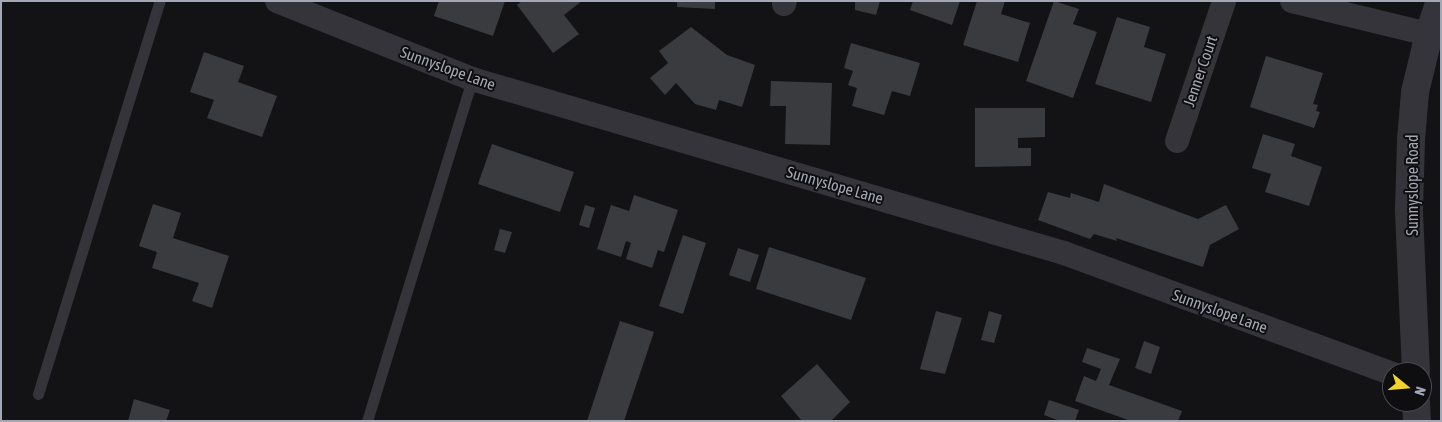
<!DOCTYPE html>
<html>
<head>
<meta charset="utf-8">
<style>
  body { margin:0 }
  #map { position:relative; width:1442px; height:422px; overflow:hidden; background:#131315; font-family:"Asap Condensed",sans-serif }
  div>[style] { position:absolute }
  .building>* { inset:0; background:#3a3b3f }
  .service>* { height:11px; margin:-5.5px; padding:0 5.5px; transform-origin:5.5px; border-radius:5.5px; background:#34343a }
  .minor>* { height:24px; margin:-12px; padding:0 12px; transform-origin:12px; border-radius:12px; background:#34343a }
  .tertiary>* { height:28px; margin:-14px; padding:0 14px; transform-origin:14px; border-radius:14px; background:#34343a }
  span { translate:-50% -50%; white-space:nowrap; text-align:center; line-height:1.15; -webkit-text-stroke:4px #0e0e10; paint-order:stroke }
  .street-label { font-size:16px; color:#a4a7b5 }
  .frame { position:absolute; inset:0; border:2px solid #a4a7b5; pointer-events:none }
  .north { position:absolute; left:1382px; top:362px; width:50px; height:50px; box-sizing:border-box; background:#0e0e10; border:1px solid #4a4b52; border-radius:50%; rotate:107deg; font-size:14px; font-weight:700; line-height:20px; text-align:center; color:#a4a7b5 }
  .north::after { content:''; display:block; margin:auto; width:18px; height:22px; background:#f3d22c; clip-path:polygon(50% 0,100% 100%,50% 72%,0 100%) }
</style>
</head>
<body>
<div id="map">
  <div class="building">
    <i style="clip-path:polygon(439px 1px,505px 1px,493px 36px,434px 16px)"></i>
    <i style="clip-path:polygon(522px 1px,582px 1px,564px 15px,579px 34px,553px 53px,517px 5px)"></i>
    <i style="clip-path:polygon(677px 1px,715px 1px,715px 9px,677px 7px)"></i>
    <i style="clip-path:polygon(855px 1px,880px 1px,876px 15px,855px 10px)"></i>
    <i style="clip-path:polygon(913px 1px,960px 1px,952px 25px,910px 10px)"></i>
    <i style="clip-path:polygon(977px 1px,1005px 1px,1001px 14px,1030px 23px,1018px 62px,963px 45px)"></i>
    <i style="clip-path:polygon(1054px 1px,1079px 9px,1073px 24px,1097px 32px,1073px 98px,1026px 81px)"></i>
    <i style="clip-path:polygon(1117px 17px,1150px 27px,1144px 47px,1166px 54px,1151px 102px,1095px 84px)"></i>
    <i style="clip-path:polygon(691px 27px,727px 55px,755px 65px,742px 107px,719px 100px,716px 110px,695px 104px,676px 83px,665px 95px,650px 78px,668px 63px,659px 51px)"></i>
    <i style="clip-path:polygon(851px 43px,920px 63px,910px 96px,892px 91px,884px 115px,852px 106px,857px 88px,848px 85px,853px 71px,844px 68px)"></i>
    <i style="clip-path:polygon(204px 52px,244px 66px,238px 82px,277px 96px,262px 137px,207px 118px,214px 100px,190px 92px)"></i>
    <i style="clip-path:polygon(1266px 56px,1323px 73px,1313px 104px,1318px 105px,1316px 111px,1320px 112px,1314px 128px,1250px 107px)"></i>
    <i style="clip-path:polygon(771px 81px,832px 83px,830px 145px,785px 144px,786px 106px,770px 106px)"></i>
    <i style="clip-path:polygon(975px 108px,1045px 108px,1045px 137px,1018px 138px,1018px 148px,1031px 148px,1031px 166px,975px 167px)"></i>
    <i style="clip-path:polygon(1263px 134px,1295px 144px,1291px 156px,1322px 167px,1309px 206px,1265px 192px,1271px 174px,1252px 168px)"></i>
    <i style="clip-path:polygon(492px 144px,574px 172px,560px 212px,478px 184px)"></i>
    <i style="clip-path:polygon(1104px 184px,1198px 219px,1226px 205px,1239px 229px,1210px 245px,1203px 267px,1116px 238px,1117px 241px,1094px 234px,1090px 239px,1038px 220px,1048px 192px,1070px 198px,1071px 193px,1099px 202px)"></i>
    <i style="clip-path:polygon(634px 195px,678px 210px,664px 252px,658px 250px,652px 268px,626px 259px,631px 243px,626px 241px,621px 257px,597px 249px,611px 205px,629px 211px)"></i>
    <i style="clip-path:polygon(153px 204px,181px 213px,173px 238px,229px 256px,212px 308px,192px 301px,199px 283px,152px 268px,157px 252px,139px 246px)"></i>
    <i style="clip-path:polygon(585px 205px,595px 208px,589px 228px,579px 225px)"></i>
    <i style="clip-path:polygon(500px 229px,512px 232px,505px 253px,494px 250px)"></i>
    <i style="clip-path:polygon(683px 235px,706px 243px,683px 314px,659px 306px)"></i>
    <i style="clip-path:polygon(769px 247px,866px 278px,851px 320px,756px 289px)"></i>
    <i style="clip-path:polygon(738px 248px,759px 255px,750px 282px,729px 275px)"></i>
    <i style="clip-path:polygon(936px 311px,962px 318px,945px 374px,920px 369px)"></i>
    <i style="clip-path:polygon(989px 311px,1002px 315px,994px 343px,981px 340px)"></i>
    <i style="clip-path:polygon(620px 321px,654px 332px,624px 421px,587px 421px)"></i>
    <i style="clip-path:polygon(1144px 341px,1160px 347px,1151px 374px,1135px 368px)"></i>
    <i style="clip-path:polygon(1087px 348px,1120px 359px,1109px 385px,1182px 411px,1178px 421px,1131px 421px,1075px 401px,1084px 376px,1096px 381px,1101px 369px,1082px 362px)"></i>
    <i style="clip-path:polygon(817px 364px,850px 402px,831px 421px,802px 421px,781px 396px)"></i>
    <i style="clip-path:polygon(134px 399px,170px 410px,166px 421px,128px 421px)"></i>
    <i style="clip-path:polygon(1049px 400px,1079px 410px,1075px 421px,1060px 421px,1044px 415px)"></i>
  </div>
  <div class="service">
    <i style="left:38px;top:394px;width:412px;rotate:-72.8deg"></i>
    <i style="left:367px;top:421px;width:358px;rotate:-72.9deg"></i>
  </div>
  <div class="minor">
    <i style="left:277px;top:1px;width:210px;rotate:21.8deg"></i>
    <i style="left:472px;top:79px;width:617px;rotate:16.38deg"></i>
    <i style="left:1064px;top:253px;width:350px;rotate:20.2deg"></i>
    <i style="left:1292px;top:1px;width:153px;rotate:13.6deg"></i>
    <i style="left:784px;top:4px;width:3px;rotate:-72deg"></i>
    <i style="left:1177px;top:141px;width:148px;rotate:-71.4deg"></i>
  </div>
  <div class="tertiary">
    <i style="left:1416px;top:372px;width:163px;rotate:-92.5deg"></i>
    <i style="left:1409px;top:209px;width:69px;rotate:-88.3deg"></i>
    <i style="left:1411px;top:140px;width:48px;rotate:-85.2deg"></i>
    <i style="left:1415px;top:92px;width:60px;rotate:-76.4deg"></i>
    <i style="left:1429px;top:34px;width:35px;rotate:-72deg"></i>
    <i style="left:1416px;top:402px;width:19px;rotate:87deg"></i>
  </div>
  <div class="street-label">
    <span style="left:448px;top:68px;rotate:20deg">Sunnyslope Lane</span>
    <span style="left:1200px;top:71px;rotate:-71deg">Jenner Court</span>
    <span style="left:835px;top:185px;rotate:16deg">Sunnyslope Lane</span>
    <span style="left:1412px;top:185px;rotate:-90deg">Sunnyslope Road</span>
    <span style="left:1220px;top:311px;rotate:20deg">Sunnyslope Lane</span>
  </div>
  <div class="frame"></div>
  <div class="north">N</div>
</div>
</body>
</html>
